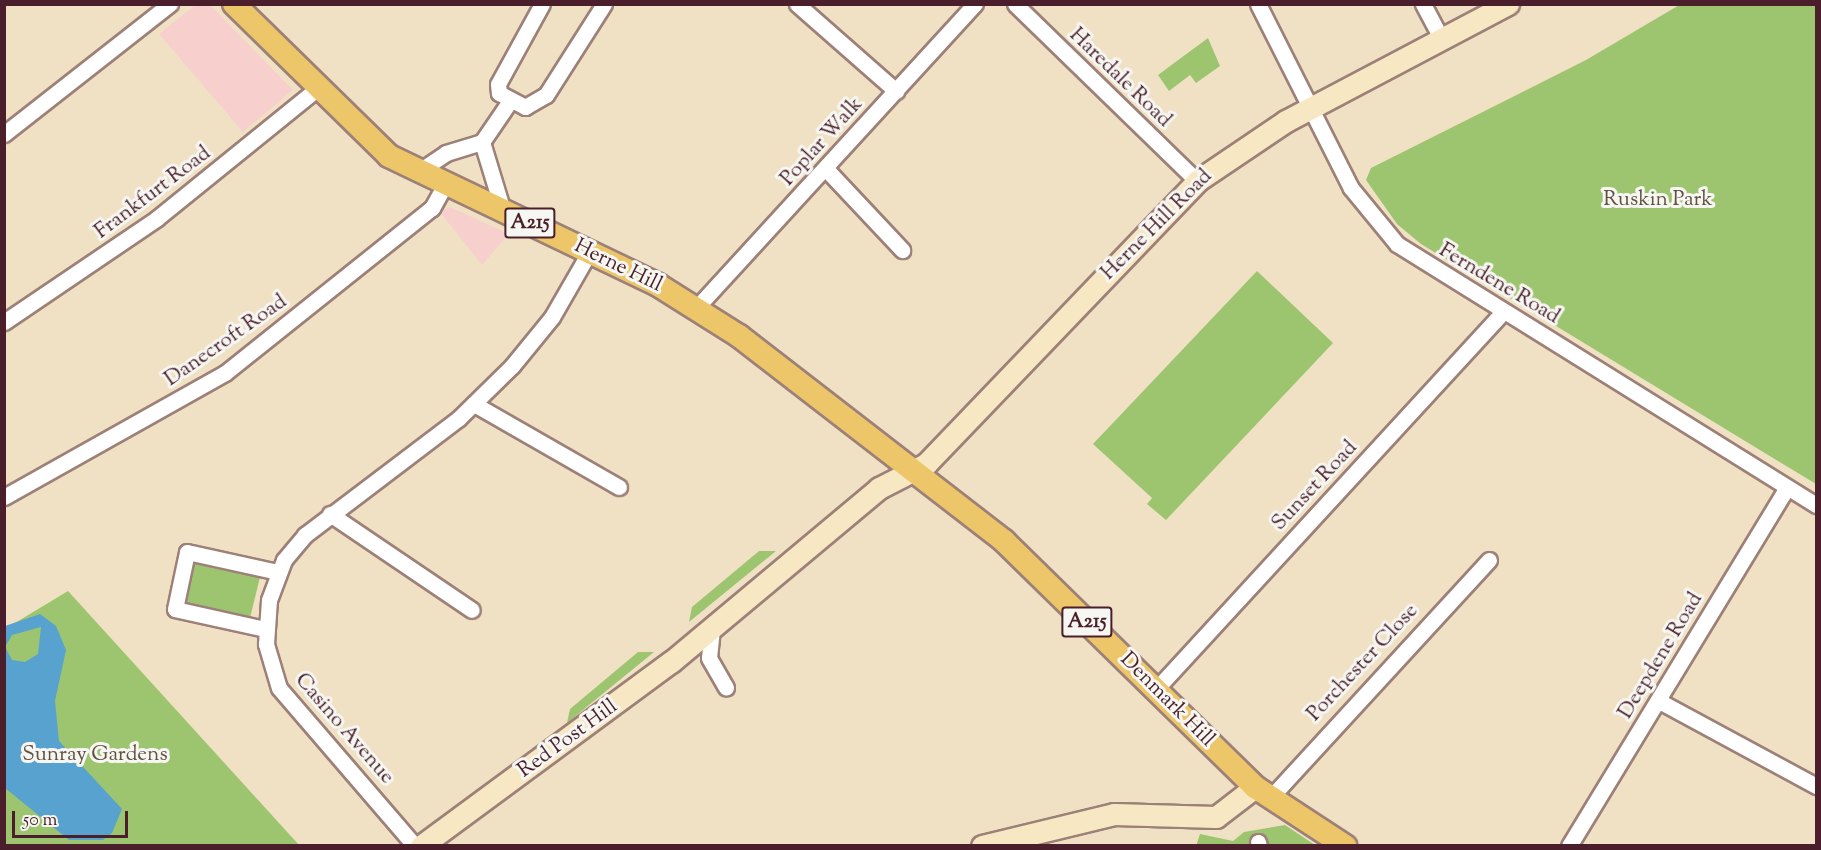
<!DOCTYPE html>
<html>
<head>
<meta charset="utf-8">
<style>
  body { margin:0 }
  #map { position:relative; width:1821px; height:850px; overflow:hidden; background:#f0e1c4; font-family:"Sorts Mill Goudy",serif }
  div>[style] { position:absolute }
  .built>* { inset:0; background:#f7d0ce }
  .green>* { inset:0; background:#9dc570 }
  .water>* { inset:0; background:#57a2cf }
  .roads { filter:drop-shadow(2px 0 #9d8078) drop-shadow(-2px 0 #9d8078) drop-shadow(0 2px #9d8078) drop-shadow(0 -2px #9d8078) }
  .street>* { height:15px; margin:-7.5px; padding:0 7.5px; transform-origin:7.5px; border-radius:7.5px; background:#fff }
  .secondary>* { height:21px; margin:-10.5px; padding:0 10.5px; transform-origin:10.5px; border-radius:10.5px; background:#f7e8c3 }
  .primary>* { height:22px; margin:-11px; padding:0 11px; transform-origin:11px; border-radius:11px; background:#ecc669 }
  span { translate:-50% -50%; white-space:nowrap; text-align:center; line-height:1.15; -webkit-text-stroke:6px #f6f6f2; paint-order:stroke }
  .shield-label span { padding:2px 4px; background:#f6f6f2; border:2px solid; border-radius:4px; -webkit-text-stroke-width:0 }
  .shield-label { font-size:20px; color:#4a1f2b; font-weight:700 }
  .street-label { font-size:21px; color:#4a1f2b }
  .park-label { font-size:21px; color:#635140 }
  .frame { position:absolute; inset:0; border:6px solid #4a1f2b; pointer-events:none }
  .scale { position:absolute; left:12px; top:811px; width:116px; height:27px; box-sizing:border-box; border:3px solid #4a1f2b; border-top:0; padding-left:8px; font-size:18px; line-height:21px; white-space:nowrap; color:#4a1f2b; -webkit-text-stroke:4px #f6f6f2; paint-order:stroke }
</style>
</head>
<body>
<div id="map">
  <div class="built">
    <i style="clip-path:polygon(195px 5px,210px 5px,293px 90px,243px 132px,159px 34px)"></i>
    <i style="clip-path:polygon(450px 207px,509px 234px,482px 265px,439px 211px)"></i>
  </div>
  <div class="green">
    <i style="clip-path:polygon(1681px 4px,1816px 5px,1816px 484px,1421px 244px,1397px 224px,1366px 180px,1371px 168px,1586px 60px)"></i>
    <i style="clip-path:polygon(1208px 38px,1220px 66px,1196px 83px,1190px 75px,1169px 91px,1158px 75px)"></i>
    <i style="clip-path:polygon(1257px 271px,1333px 343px,1166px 520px,1147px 504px,1152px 498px,1093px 444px)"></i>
    <i style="clip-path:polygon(759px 551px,776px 551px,689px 622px,692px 607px)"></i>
    <i style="clip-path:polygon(191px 556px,261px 573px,250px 618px,181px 605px)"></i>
    <i style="clip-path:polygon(68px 591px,299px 845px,5px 846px,5px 629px)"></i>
    <i style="clip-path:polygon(638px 652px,654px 652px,567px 723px,570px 709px)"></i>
    <i style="clip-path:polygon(1285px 825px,1315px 845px,1196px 846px,1200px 834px,1233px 841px,1244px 832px)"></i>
  </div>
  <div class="water">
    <i style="clip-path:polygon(evenodd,40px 614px,56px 626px,66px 650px,55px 701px,59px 741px,122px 809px,112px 833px,103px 840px,69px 840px,5px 788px,5px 626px,40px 614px,41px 627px,38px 654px,25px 662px,12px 660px,5px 647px,12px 635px,41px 627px)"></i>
  </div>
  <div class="roads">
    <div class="street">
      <i style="left:542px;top:4px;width:91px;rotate:118.8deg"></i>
      <i style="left:498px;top:84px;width:9px;rotate:84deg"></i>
      <i style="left:499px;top:93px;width:30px;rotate:28deg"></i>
      <i style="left:525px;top:107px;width:24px;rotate:-30deg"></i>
      <i style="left:546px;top:95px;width:108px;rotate:-57.5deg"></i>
      <i style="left:797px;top:4px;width:132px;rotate:41.3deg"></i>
      <i style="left:1015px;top:4px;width:254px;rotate:44.2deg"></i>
      <i style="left:1258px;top:4px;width:206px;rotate:63.2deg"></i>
      <i style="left:1351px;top:188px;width:72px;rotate:50.6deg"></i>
      <i style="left:1397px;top:244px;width:494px;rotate:31.9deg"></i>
      <i style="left:1423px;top:4px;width:40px;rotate:62deg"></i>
      <i style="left:4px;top:134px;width:211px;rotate:-38.1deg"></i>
      <i style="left:482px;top:142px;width:72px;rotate:73.1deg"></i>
      <i style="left:827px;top:170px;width:110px;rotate:46.8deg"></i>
      <i style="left:418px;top:172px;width:34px;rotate:-34deg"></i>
      <i style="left:446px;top:153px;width:38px;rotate:-17deg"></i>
      <i style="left:482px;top:142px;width:50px;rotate:-55.7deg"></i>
      <i style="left:698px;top:306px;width:410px;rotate:-47.5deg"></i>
      <i style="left:4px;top:322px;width:184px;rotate:-34.1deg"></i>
      <i style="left:156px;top:219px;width:208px;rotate:-39deg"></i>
      <i style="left:474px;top:404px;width:167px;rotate:29.8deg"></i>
      <i style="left:4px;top:497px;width:253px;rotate:-29.3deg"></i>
      <i style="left:225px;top:373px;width:265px;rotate:-38.6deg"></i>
      <i style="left:432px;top:208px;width:26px;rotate:-61deg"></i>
      <i style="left:330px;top:514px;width:171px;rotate:34.1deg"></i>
      <i style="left:265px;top:629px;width:92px;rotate:-167.5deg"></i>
      <i style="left:175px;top:609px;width:58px;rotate:-78.1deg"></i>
      <i style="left:187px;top:552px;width:93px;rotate:12.4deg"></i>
      <i style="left:712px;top:629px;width:29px;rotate:96deg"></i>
      <i style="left:709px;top:658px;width:34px;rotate:60deg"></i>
      <i style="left:1158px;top:687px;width:510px;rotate:-47.39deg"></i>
      <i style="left:1659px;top:701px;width:179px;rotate:28.4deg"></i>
      <i style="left:1271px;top:797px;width:322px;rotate:-47.4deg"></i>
      <i style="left:1258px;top:842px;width:4px;rotate:76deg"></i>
      <i style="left:415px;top:846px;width:208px;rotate:-130.7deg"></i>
      <i style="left:279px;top:688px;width:46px;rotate:-106.5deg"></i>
      <i style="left:266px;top:644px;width:44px;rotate:-86.1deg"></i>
      <i style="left:269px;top:600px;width:43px;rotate:-69.4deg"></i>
      <i style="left:284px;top:560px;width:33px;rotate:-50deg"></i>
      <i style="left:305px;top:535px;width:192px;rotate:-37.2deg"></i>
      <i style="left:458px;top:419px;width:76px;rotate:-44.5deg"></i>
      <i style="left:512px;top:366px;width:63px;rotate:-50.8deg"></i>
      <i style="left:552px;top:317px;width:76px;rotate:-60.1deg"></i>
      <i style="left:1569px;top:846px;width:419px;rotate:-58.7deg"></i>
    </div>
    <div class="secondary">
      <i style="left:421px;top:846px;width:310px;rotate:-36.4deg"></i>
      <i style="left:671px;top:662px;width:271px;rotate:-39.9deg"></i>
      <i style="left:879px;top:488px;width:53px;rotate:-27.1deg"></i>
      <i style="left:926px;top:464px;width:392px;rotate:-46.2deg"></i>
      <i style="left:1197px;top:181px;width:107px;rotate:-34deg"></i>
      <i style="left:1286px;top:121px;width:251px;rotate:-27.8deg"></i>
      <i style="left:982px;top:846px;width:136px;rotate:-13.6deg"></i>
      <i style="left:1114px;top:814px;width:102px;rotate:1.7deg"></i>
      <i style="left:1216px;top:817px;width:49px;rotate:-37.6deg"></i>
    </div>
    <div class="primary">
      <i style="left:234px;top:4px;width:217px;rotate:44.4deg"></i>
      <i style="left:389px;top:156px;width:298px;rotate:25.6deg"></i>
      <i style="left:658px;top:285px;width:96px;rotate:32.2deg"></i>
      <i style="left:739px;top:336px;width:335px;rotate:37.7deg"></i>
      <i style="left:1004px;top:541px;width:351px;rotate:44.4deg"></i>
      <i style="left:1255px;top:787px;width:108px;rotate:33.2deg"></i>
    </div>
  </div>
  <div class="shield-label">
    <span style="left:530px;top:223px">A215</span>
    <span style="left:1087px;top:622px">A215</span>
  </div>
  <div class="street-label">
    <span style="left:1120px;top:78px;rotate:44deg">Haredale Road</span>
    <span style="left:822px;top:142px;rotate:-48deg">Poplar Walk</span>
    <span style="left:153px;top:193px;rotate:-37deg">Frankfurt Road</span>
    <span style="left:1157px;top:225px;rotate:-45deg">Herne Hill Road</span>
    <span style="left:618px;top:266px;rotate:26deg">Herne Hill</span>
    <span style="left:1499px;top:284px;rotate:31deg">Ferndene Road</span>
    <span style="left:226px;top:341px;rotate:-35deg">Danecroft Road</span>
    <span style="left:1315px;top:486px;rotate:-47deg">Sunset Road</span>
    <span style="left:1661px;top:656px;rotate:-59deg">Deepdene Road</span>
    <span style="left:1363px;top:663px;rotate:-47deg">Porchester Close</span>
    <span style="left:1167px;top:700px;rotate:45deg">Denmark Hill</span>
    <span style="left:344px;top:729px;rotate:49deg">Casino Avenue</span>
    <span style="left:568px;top:739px;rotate:-36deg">Red Post Hill</span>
  </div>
  <div class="park-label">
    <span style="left:1658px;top:200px">Ruskin Park</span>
    <span style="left:95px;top:755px">Sunray Gardens</span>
  </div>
  <div class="frame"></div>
  <div class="scale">50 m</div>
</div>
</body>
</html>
